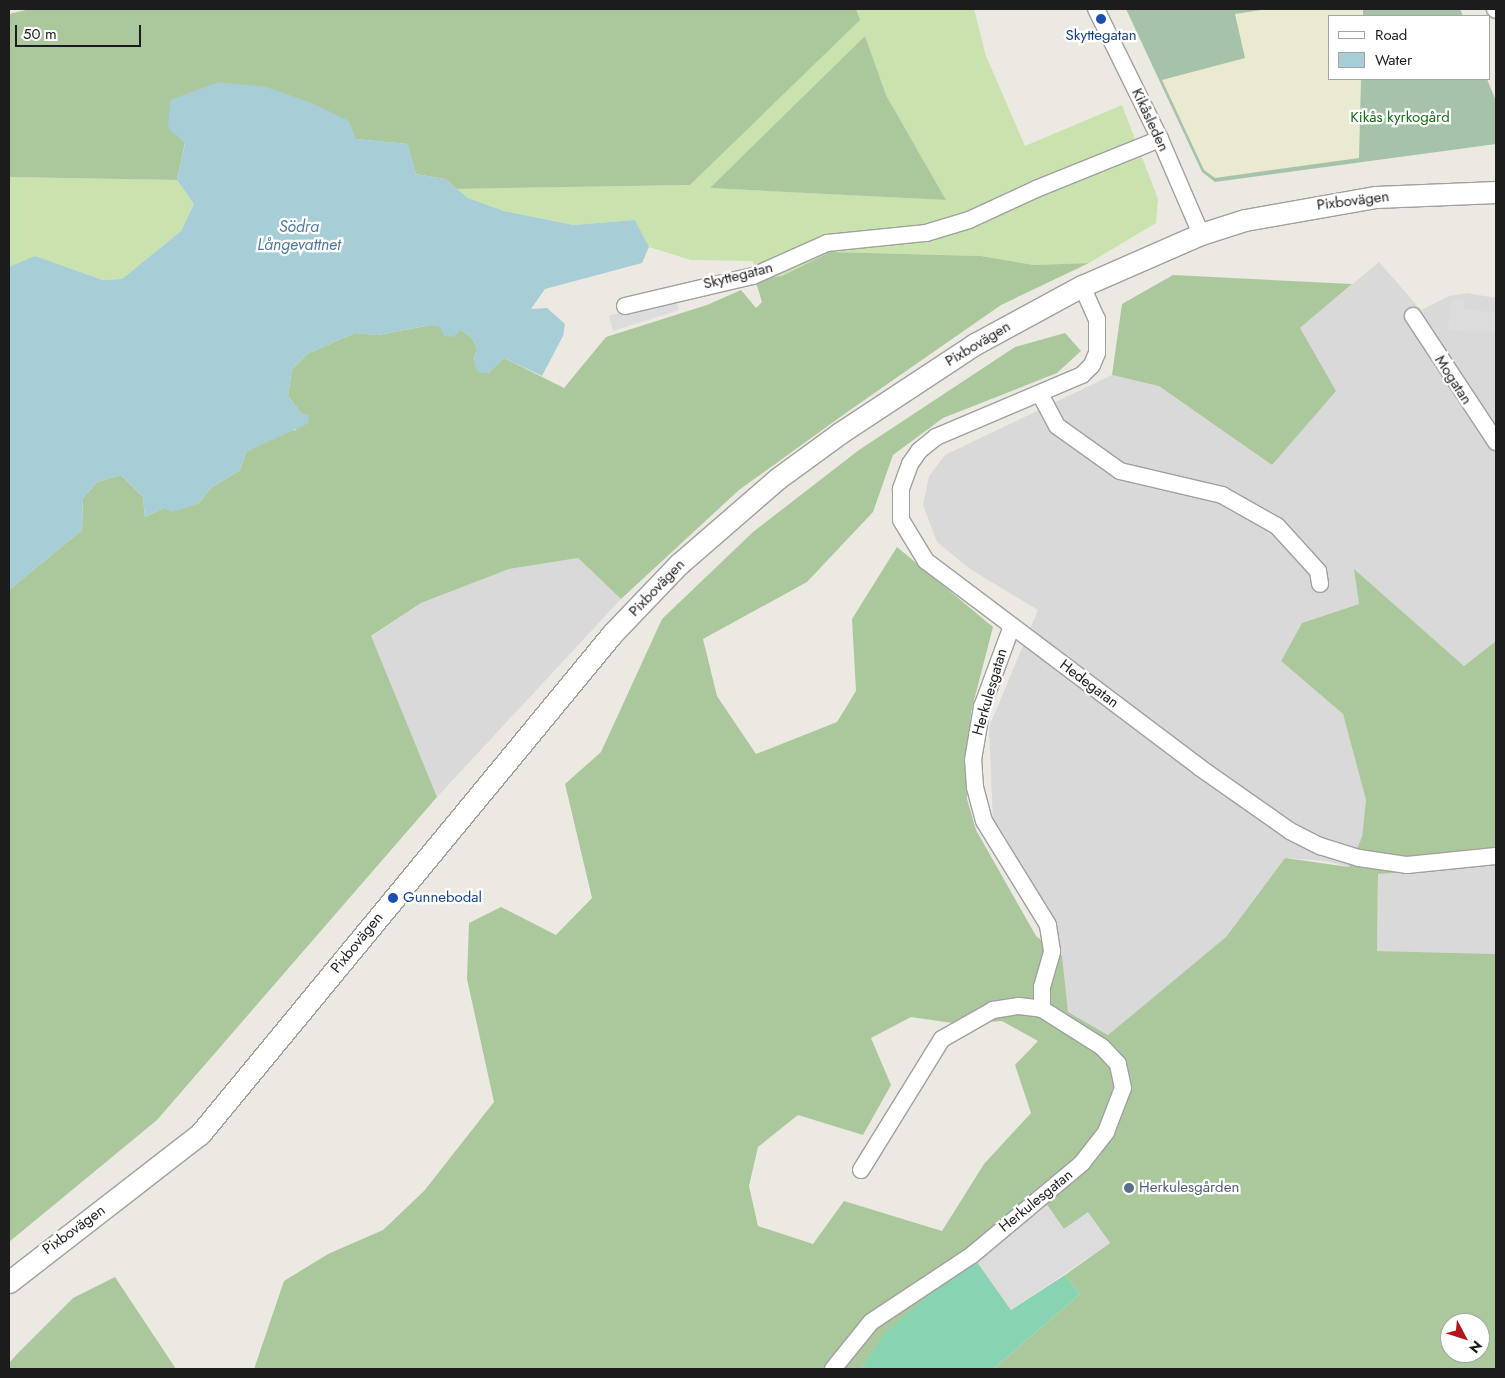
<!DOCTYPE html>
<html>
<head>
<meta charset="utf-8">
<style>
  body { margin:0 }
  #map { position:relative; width:1505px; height:1378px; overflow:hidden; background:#ece9e3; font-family:Jost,sans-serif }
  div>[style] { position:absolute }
  .residential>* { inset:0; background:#dad9d9 }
  .farmland>* { inset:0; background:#e9ead0 }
  .grass>* { inset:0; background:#cae2ad }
  .forest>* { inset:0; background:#abc89c }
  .cemetery>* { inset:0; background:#a6c3a9 }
  .pitch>* { inset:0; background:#88d4b2 }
  .parking>* { inset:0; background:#dcdcdc }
  .water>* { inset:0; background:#a7ced6 }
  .roads { filter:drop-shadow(1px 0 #a0a0a0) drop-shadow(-1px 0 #a0a0a0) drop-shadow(0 1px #a0a0a0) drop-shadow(0 -1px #a0a0a0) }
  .minor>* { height:16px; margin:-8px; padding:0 8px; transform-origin:8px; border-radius:8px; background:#fff }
  .tertiary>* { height:21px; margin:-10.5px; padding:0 10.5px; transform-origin:10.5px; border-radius:10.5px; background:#fff }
  .dots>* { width:14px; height:14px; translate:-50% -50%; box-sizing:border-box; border:2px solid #fff; border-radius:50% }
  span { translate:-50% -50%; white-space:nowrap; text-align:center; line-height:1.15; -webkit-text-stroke:4.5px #fff; paint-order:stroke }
  .transit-label { font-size:15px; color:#164399 }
  .left { translate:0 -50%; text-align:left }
  .park-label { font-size:15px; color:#166e18 }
  .street-label { font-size:15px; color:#1c1c1c }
  .service-label { font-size:15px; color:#4e5e75 }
  .water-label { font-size:16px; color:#507a9a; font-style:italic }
  .frame { position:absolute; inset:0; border:10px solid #1c1c1c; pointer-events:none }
  .legend { position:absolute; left:1328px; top:15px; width:162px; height:65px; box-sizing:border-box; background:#fff; border:1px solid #a4a4a4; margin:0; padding:6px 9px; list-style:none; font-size:15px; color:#1c1c1c }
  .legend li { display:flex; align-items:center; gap:10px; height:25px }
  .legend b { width:25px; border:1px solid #a4a4a4 }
  .north { position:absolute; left:1440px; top:1313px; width:50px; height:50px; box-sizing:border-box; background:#fff; border:1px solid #a4a4a4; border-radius:50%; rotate:130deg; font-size:14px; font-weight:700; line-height:20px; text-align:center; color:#1c1c1c }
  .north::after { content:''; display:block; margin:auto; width:18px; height:22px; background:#b4141d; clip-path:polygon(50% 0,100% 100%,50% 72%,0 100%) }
  .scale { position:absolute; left:15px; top:25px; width:126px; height:22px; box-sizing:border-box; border:2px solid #1c1c1c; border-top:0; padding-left:6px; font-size:15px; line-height:18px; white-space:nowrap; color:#1c1c1c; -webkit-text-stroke:4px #fff; paint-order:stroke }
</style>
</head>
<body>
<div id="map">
  <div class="residential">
    <i style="clip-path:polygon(1379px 262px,1421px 310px,1449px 296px,1467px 293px,1496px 298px,1496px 641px,1464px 666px,1355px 570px,1359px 604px,1302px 623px,1281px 661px,1343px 714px,1366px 800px,1362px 838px,1349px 867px,1325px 861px,1285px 858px,1226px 937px,1108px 1035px,1068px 1012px,1056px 921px,993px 823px,989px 727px,1038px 610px,970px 569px,937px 542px,923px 505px,929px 476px,945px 455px,1112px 375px,1159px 385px,1272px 465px,1300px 328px)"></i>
    <i style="clip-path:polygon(578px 558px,621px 599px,437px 797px,370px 637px,421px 603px,509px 569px)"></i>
    <i style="clip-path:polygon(1496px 863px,1496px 954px,1377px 951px,1378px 874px,1461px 869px)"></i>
  </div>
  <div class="farmland">
    <i style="clip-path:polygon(1268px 9px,1363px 9px,1363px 16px,1329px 16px,1329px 79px,1361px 79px,1359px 158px,1215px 178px,1204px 170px,1162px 80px,1201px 67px,1235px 14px)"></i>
  </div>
  <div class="grass">
    <i style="clip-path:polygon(evenodd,856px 9px,974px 9px,986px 56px,1025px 146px,1122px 105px,1158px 199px,1156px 223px,1089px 263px,1034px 265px,981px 256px,831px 252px,782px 276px,755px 279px,753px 261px,691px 260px,649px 247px,635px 220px,573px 225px,504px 211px,468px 198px,457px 189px,690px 185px,859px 20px,856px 9px,865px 37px,886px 95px,946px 200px,711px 188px,865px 37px)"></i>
    <i style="clip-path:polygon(9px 177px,177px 180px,194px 204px,181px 231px,122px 279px,103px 280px,35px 256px,12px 268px,9px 267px)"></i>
  </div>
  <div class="forest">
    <i style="clip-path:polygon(30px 9px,856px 9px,860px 20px,690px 185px,457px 189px,445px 179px,416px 174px,407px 144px,356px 139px,185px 142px,177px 180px,9px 177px,9px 14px)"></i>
    <i style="clip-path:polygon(865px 36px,886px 95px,946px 200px,710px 188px)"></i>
    <i style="clip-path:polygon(830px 252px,981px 256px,1034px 265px,1089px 263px,1001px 305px,850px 410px,739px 490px,621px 599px,578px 558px,509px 569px,421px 603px,371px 636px,437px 797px,157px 1120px,9px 1242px,9px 590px,82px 530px,83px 498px,97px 482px,121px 475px,143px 497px,145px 517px,164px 508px,198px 504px,211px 488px,240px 470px,246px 452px,288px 431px,296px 430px,301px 413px,288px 396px,292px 369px,307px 354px,355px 333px,378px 335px,431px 325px,461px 330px,472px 338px,477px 348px,474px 359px,488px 373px,504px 358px,564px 388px,606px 337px,707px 305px,741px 290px,756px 308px,762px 302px,755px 279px,782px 276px)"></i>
    <i style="clip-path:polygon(1173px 275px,1352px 284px,1300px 328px,1336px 391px,1272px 465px,1159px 386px,1112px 375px,1122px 304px)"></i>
    <i style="clip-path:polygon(evenodd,1065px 333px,1081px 351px,1057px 373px,943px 418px,893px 455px,873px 512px,807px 582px,703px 639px,717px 696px,756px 754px,837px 722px,856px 691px,852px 619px,897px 547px,993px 627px,971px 712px,967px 799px,976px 830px,1036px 936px,1062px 956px,1068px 1012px,1108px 1035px,1226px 937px,1285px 858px,1349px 867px,1362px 837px,1366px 800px,1343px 714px,1281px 661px,1302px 623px,1359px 604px,1354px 569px,1464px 666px,1496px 641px,1496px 863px,1461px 869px,1378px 874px,1377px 951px,1496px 954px,1496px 1369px,993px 1369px,1080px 1294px,1065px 1275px,1110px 1243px,1088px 1213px,1064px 1229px,973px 1256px,885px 1334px,861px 1369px,254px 1369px,284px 1281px,328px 1254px,383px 1230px,424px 1191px,494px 1102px,467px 979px,469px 923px,501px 907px,556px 935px,592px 898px,565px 784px,601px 752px,662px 619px,753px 532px,859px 450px,1015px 347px,1065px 333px,911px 1017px,959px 1024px,1002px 1021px,1038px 1041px,1015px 1065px,1031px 1113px,984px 1164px,942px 1231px,844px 1201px,813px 1244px,758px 1226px,749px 1186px,758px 1147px,798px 1115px,863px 1135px,891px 1085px,871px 1038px,911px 1017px,1065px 333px,1450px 1323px,1480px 1323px,1480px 1353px,1450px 1353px,1450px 1323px)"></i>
    <i style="clip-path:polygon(115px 1277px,176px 1369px,9px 1369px,9px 1363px,18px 1353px,73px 1298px)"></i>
  </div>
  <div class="cemetery">
    <i style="clip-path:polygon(1126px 9px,1268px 9px,1235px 14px,1245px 58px,1162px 80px,1204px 170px,1215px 178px,1359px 158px,1361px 79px,1487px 79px,1496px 101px,1496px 144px,1215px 182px,1202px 172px)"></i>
    <i style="clip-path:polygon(1363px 9px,1460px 9px,1463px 16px,1363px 16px)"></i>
  </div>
  <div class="pitch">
    <i style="clip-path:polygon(973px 1256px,1011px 1310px,1065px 1275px,1080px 1294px,993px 1369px,861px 1369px,884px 1334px)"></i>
  </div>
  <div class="parking">
    <i style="clip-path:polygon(675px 296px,679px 310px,613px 331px,609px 316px)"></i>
    <i style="clip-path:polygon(1451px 299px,1464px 300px,1464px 309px,1496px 312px,1496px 333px,1448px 330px)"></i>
    <i style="clip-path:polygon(1046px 1203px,1064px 1229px,1088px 1212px,1110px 1243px,1011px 1310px,973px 1256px)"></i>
  </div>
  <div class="water">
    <i style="clip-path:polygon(219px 82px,266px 87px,312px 103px,349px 121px,356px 139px,408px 144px,416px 174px,445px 179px,468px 198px,504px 211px,573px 225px,635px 220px,649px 247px,642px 263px,545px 289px,531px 309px,547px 308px,565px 324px,563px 336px,542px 376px,504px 358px,488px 373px,480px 373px,476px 369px,474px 359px,477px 348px,472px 338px,461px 330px,453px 337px,444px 336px,440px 327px,431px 325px,378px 335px,355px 333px,307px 354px,292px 369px,288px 396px,301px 413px,308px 415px,309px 423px,246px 452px,240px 470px,211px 488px,198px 504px,172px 512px,164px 508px,145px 517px,143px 497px,121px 475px,97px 482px,83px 498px,82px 530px,9px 590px,9px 267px,35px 256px,103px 280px,122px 279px,181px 231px,194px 204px,177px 180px,185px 143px,168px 128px,170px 100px)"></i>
  </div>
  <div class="roads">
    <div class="minor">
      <i style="left:1096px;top:9px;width:145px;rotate:63.8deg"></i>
      <i style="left:1160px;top:139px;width:103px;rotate:66.7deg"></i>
      <i style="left:1495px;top:9px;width:1px;rotate:45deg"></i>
      <i style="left:1082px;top:286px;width:36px;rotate:66deg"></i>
      <i style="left:1097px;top:319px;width:34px;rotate:90deg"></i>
      <i style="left:1097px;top:353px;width:13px;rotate:113deg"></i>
      <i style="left:1092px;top:365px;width:14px;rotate:135deg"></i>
      <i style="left:1082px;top:375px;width:159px;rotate:157deg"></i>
      <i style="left:936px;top:437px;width:22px;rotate:141deg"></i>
      <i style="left:919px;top:451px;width:16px;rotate:125deg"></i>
      <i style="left:910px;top:464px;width:27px;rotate:110deg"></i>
      <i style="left:901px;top:489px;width:31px;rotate:90deg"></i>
      <i style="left:901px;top:520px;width:48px;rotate:58.6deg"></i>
      <i style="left:926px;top:561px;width:342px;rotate:37deg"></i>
      <i style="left:1199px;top:767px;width:111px;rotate:35.1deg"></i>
      <i style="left:1290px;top:831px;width:34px;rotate:27deg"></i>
      <i style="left:1320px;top:846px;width:41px;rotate:17.1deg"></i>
      <i style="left:1359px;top:858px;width:49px;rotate:8.3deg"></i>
      <i style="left:1407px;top:865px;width:89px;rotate:-5.8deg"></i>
      <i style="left:625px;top:306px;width:131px;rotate:-13.2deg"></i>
      <i style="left:753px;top:276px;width:81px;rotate:-24deg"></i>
      <i style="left:827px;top:243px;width:100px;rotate:-5.8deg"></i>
      <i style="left:926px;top:233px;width:45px;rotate:-16.8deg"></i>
      <i style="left:969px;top:220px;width:74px;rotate:-24.8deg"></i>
      <i style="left:1036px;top:189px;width:134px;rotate:-22deg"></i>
      <i style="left:1413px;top:316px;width:151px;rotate:56.6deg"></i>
      <i style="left:1040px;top:394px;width:36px;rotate:62deg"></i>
      <i style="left:1057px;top:426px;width:77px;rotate:35.5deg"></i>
      <i style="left:1120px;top:471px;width:105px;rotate:13.2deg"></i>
      <i style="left:1222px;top:495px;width:63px;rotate:29.4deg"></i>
      <i style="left:1277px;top:526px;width:61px;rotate:47.7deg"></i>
      <i style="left:1318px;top:571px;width:13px;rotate:81deg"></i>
      <i style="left:861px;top:1170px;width:154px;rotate:-58.3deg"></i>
      <i style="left:942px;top:1039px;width:59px;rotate:-29.6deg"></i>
      <i style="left:993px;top:1010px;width:26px;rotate:-9deg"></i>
      <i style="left:1019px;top:1006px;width:23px;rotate:7deg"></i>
      <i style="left:833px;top:1369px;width:60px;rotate:-51deg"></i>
      <i style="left:871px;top:1322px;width:121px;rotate:-33.6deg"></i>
      <i style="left:972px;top:1255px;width:143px;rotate:-39.9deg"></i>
      <i style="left:1082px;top:1163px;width:39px;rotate:-52deg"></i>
      <i style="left:1106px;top:1132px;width:47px;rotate:-68.9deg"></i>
      <i style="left:1123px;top:1088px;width:25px;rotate:-102deg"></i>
      <i style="left:1118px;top:1064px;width:23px;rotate:-133deg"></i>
      <i style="left:1102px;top:1047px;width:71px;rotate:-147.7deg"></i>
      <i style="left:1042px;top:1009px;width:22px;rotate:-90deg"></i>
      <i style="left:1042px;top:987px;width:37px;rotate:-74deg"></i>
      <i style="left:1052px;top:951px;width:26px;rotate:-99deg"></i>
      <i style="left:1048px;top:925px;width:122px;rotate:-121.6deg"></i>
      <i style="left:984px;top:821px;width:35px;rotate:-105deg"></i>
      <i style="left:975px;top:787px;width:27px;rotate:-94deg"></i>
      <i style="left:973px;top:760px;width:54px;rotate:-80.4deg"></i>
      <i style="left:982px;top:707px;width:86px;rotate:-69.7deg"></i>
    </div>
    <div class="tertiary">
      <i style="left:9px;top:1282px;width:242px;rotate:-37.8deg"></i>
      <i style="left:200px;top:1134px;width:648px;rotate:-50.51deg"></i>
      <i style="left:612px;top:634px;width:97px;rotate:-46.3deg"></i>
      <i style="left:679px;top:564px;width:130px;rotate:-40.9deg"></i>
      <i style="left:777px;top:479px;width:78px;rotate:-36.1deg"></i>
      <i style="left:840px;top:433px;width:162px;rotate:-33.4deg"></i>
      <i style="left:975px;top:344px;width:122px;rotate:-28.5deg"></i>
      <i style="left:1082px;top:286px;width:130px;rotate:-23.6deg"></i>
      <i style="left:1201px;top:234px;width:46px;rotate:-17.7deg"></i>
      <i style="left:1245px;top:220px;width:133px;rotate:-10deg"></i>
      <i style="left:1376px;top:197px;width:120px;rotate:-2.4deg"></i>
    </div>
  </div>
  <div class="dots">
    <i style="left:1101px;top:19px;background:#1a4fb4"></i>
    <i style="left:393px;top:898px;background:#1a4fb4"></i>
    <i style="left:1129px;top:1188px;background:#5c6f8a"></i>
  </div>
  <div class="transit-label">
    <span style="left:1101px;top:36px">Skyttegatan</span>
    <span class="left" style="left:403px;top:898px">Gunnebodal</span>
  </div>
  <div class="park-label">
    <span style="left:1400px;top:118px">Kikås kyrkogård</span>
  </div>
  <div class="street-label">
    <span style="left:1150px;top:120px;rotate:65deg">Kikåsleden</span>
    <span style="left:1353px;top:201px;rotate:-7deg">Pixbovägen</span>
    <span style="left:738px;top:276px;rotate:-14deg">Skyttegatan</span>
    <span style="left:978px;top:344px;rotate:-31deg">Pixbovägen</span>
    <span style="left:1453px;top:380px;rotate:57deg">Mogatan</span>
    <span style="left:657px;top:588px;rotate:-46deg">Pixbovägen</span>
    <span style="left:1089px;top:684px;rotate:37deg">Hedegatan</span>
    <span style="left:990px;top:692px;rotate:-74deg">Herkulesgatan</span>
    <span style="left:357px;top:943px;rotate:-51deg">Pixbovägen</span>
    <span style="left:1036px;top:1201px;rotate:-39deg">Herkulesgatan</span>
    <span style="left:74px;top:1230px;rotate:-36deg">Pixbovägen</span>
  </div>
  <div class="service-label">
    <span class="left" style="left:1139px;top:1188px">Herkulesgården</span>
  </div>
  <div class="water-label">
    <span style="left:299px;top:236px">Södra<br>Långevattnet</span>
  </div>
  <div class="frame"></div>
  <ul class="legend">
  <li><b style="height:6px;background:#fff"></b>Road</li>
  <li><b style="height:14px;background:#a7ced6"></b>Water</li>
  </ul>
  <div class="north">N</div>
  <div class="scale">50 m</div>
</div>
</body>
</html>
